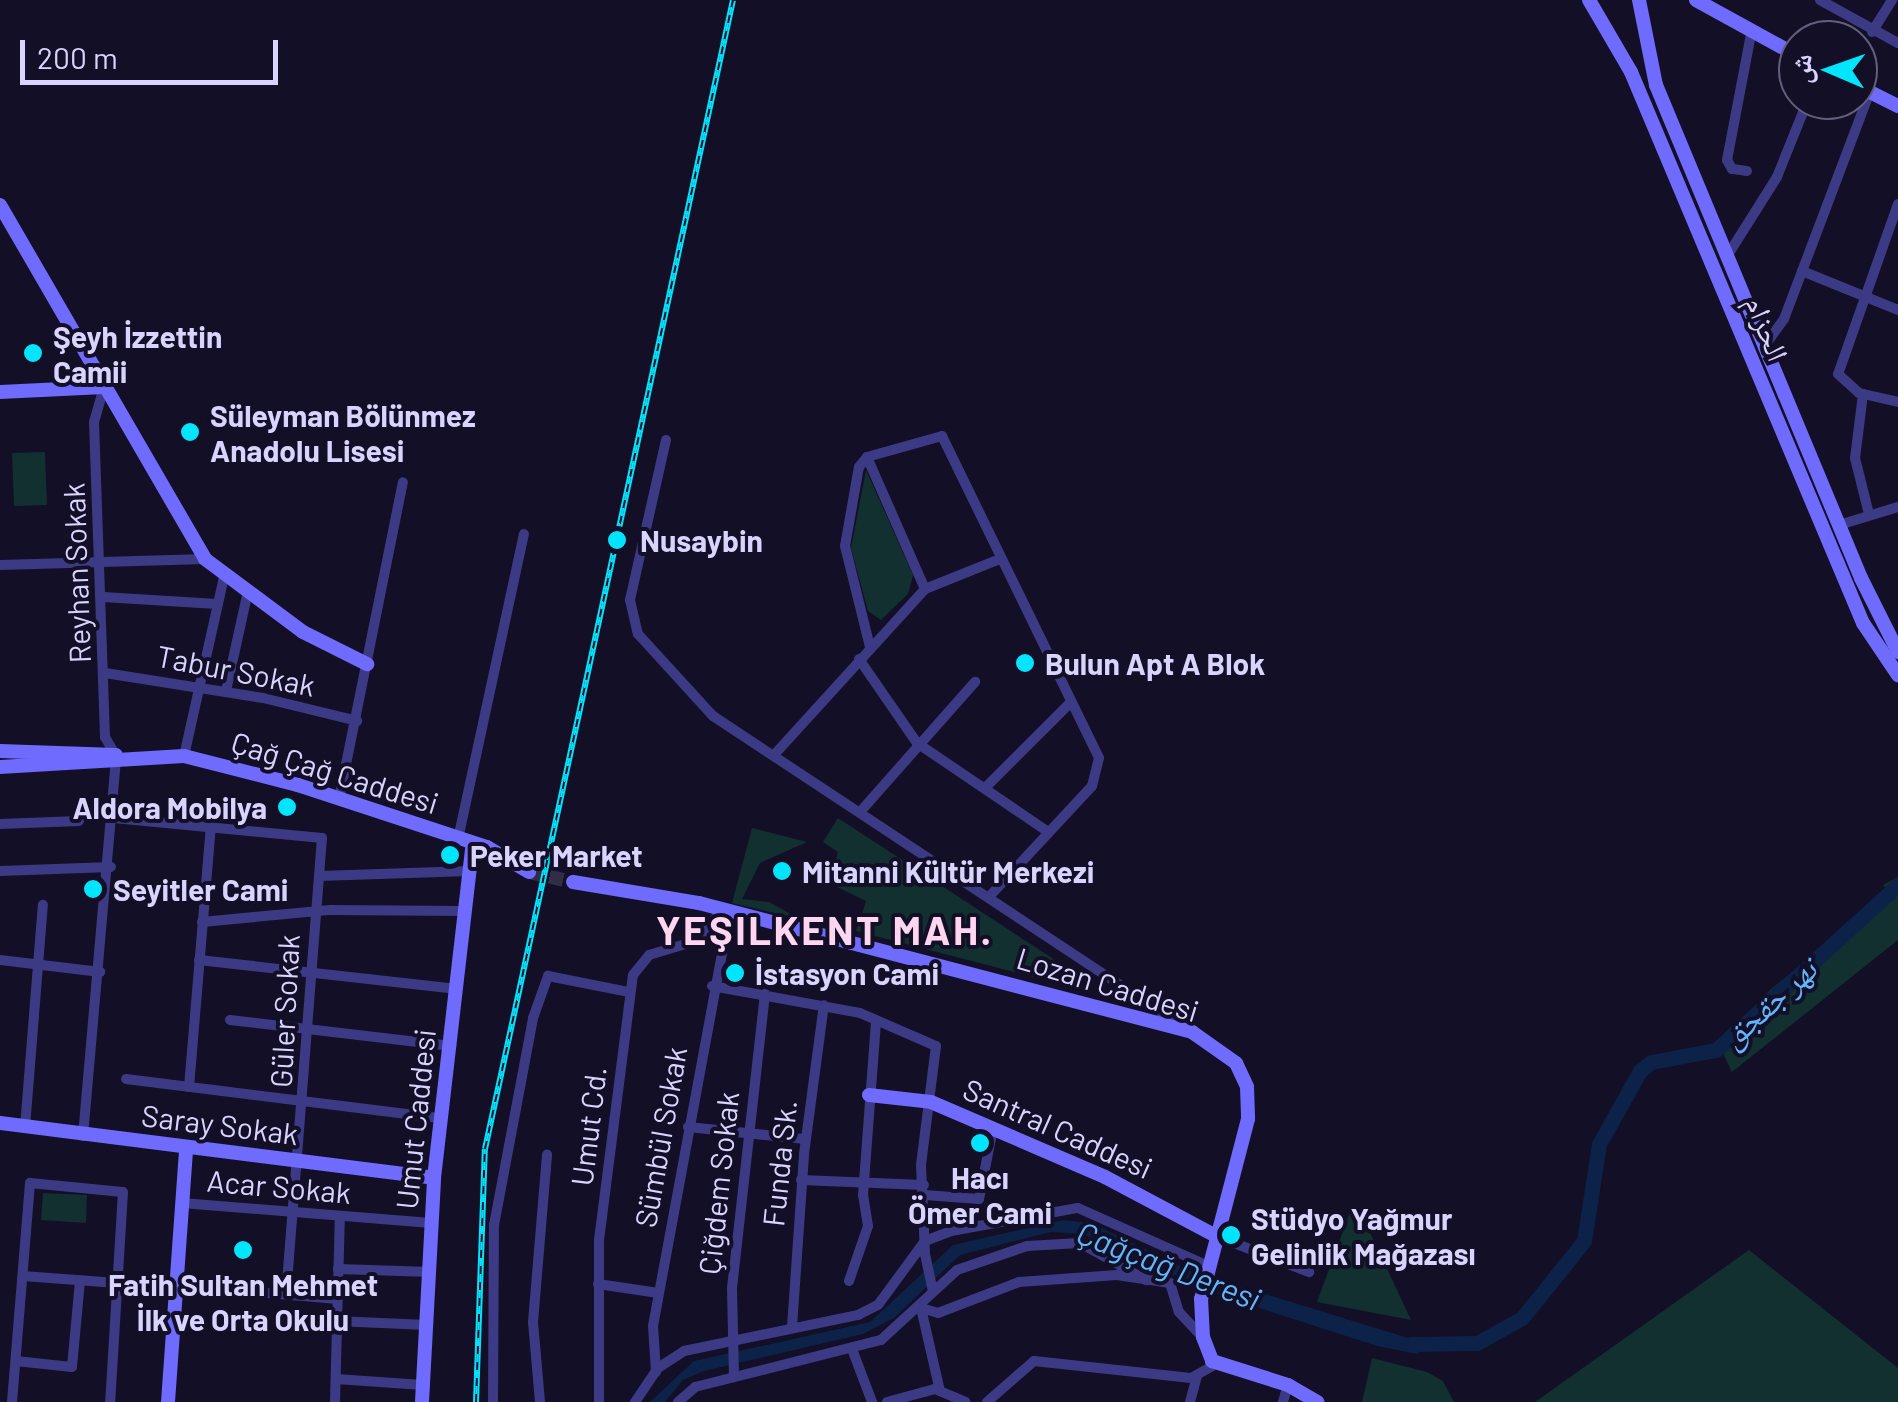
<!DOCTYPE html>
<html>
<head>
<meta charset="utf-8">
<style>
  body { margin:0 }
  #map { position:relative; width:1898px; height:1402px; overflow:hidden; background:#130f26; font-family:Barlow,"Noto Naskh Arabic",sans-serif }
  div>[style] { position:absolute }
  .green>* { inset:0; background:#12302f }
  .water>* { inset:0; background:#0c2248 }
  .river>* { height:15px; margin:-7.5px; padding:0 7.5px; transform-origin:7.5px; border-radius:7.5px; background:#0c2248 }
  .secondary-tunnel>* { height:14px; margin-top:-7px; transform-origin:0; background:repeating-linear-gradient(90deg,#312d47 0 14px,transparent 0 21px) }
  .street>* { height:10px; margin:-5px; padding:0 5px; transform-origin:5px; border-radius:5px; background:#3d3a85 }
  .secondary>* { height:14px; margin:-7px; padding:0 7px; transform-origin:7px; border-radius:7px; background:#6f6bff }
  .rail>* { height:6px; margin-top:-3px; transform-origin:0; background:repeating-linear-gradient(90deg,#130f26 0 8px,#00e5ff 0 16px); box-sizing:border-box; border-block:2px solid #00e5ff }
  .dots>* { width:28px; height:28px; translate:-50% -50%; box-sizing:border-box; border:5px solid #130f26; border-radius:50% }
  span { translate:-50% -50%; white-space:nowrap; text-align:center; line-height:1.15; -webkit-text-stroke:8px #130f26; paint-order:stroke }
  .street-label { font-size:30px; color:#d9d4ff }
  .poi-label { font-size:30px; color:#d9d4ff; font-weight:700 }
  .left { translate:0 -50%; text-align:left }
  .right { translate:-100% -50%; text-align:right }
  .water-label { font-size:32px; color:#62b6ff; font-style:italic }
  .district-label { font-size:40px; color:#ffd6f0; font-weight:700; letter-spacing:2.5px }
  .north { position:absolute; left:1778px; top:20px; width:100px; height:100px; box-sizing:border-box; background:#130f26; border:2px solid #625e7d; border-radius:50%; rotate:272deg; font-size:28px; font-weight:700; line-height:40px; text-align:center; color:#d9d4ff }
  .north::after { content:''; display:block; margin:auto; width:35px; height:45px; background:#00e5ff; clip-path:polygon(50% 0,100% 100%,50% 72%,0 100%) }
  .scale { position:absolute; left:20px; top:40px; width:258px; height:45px; box-sizing:border-box; border:5px solid #d9d4ff; border-top:0; padding-left:12px; font-size:30px; line-height:35px; white-space:nowrap; color:#d9d4ff; -webkit-text-stroke:8px #130f26; paint-order:stroke }
</style>
</head>
<body>
<div id="map">
  <div class="green">
    <i style="clip-path:polygon(45px 452px,47px 505px,14px 506px,12px 453px)"></i>
    <i style="clip-path:polygon(866px 470px,913px 575px,908px 594px,881px 620px,868px 611px,851px 548px)"></i>
    <i style="clip-path:polygon(838px 818px,1087px 981px,1087px 991px,856px 931px,866px 901px,829px 883px,838px 852px,823px 842px)"></i>
    <i style="clip-path:polygon(752px 828px,807px 842px,760px 863px,742px 899px,769px 902px,800px 919px,732px 903px)"></i>
    <i style="clip-path:polygon(1898px 877px,1898px 940px,1732px 1072px,1719px 1045px,1770px 990px,1868px 910px,1888px 891px,1883px 885px)"></i>
    <i style="clip-path:polygon(43px 1193px,87px 1195px,86px 1223px,41px 1220px)"></i>
    <i style="clip-path:polygon(1350px 1212px,1361px 1213px,1411px 1320px,1317px 1302px)"></i>
    <i style="clip-path:polygon(1749px 1250px,1898px 1368px,1898px 1402px,1535px 1402px)"></i>
    <i style="clip-path:polygon(1372px 1358px,1427px 1372px,1443px 1381px,1454px 1402px,1362px 1402px)"></i>
  </div>
  <div class="water">
    <i style="clip-path:polygon(1063px 1220px,1091px 1223px,1193px 1272px,1431px 1345px,1417px 1354px,1377px 1346px,1216px 1294px,1083px 1234px,1051px 1232px,960px 1255px,894px 1318px,863px 1334px,704px 1371px,683px 1380px,665px 1402px,650px 1402px,694px 1361px,870px 1322px,953px 1245px)"></i>
  </div>
  <div class="river">
    <i style="left:1411px;top:1344px;width:66px;rotate:-0.9deg"></i>
    <i style="left:1477px;top:1343px;width:51px;rotate:-29.1deg"></i>
    <i style="left:1522px;top:1318px;width:99px;rotate:-51.2deg"></i>
    <i style="left:1584px;top:1241px;width:98px;rotate:-81.2deg"></i>
    <i style="left:1599px;top:1144px;width:84px;rotate:-60.7deg"></i>
    <i style="left:1640px;top:1071px;width:14px;rotate:-39deg"></i>
    <i style="left:1651px;top:1062px;width:66px;rotate:-10.5deg"></i>
    <i style="left:1716px;top:1050px;width:246px;rotate:-42.2deg"></i>
  </div>
  <div class="secondary-tunnel">
    <i style="left:529px;top:872px;width:45px;rotate:12.8deg"></i>
  </div>
  <div class="street">
    <i style="left:1820px;top:0;width:89px;rotate:28.9deg"></i>
    <i style="left:1872px;top:32px;width:38px;rotate:-58deg"></i>
    <i style="left:1747px;top:171px;width:15px;rotate:-172deg"></i>
    <i style="left:1732px;top:169px;width:10px;rotate:-119deg"></i>
    <i style="left:1727px;top:160px;width:128px;rotate:-79.2deg"></i>
    <i style="left:1898px;top:204px;width:180px;rotate:109.4deg"></i>
    <i style="left:1838px;top:374px;width:28px;rotate:42deg"></i>
    <i style="left:1859px;top:393px;width:40px;rotate:13deg"></i>
    <i style="left:1726px;top:258px;width:96px;rotate:-57.8deg"></i>
    <i style="left:1777px;top:177px;width:83px;rotate:-68.1deg"></i>
    <i style="left:1802px;top:271px;width:104px;rotate:22.1deg"></i>
    <i style="left:1763px;top:348px;width:36px;rotate:-54deg"></i>
    <i style="left:1784px;top:319px;width:243px;rotate:-69.3deg"></i>
    <i style="left:1863px;top:394px;width:64px;rotate:97.1deg"></i>
    <i style="left:1855px;top:458px;width:58px;rotate:76deg"></i>
    <i style="left:666px;top:440px;width:164px;rotate:102.7deg"></i>
    <i style="left:630px;top:600px;width:35px;rotate:77deg"></i>
    <i style="left:638px;top:634px;width:111px;rotate:47.6deg"></i>
    <i style="left:713px;top:716px;width:562px;rotate:33.46deg"></i>
    <i style="left:867px;top:457px;width:144px;rotate:66.3deg"></i>
    <i style="left:1839px;top:525px;width:62px;rotate:-17deg"></i>
    <i style="left:0;top:565px;width:205px;rotate:-1.7deg"></i>
    <i style="left:103px;top:597px;width:114px;rotate:3.5deg"></i>
    <i style="left:870px;top:647px;width:104px;rotate:-103.9deg"></i>
    <i style="left:845px;top:546px;width:80px;rotate:-80deg"></i>
    <i style="left:859px;top:467px;width:13px;rotate:-51deg"></i>
    <i style="left:867px;top:457px;width:78px;rotate:-15.6deg"></i>
    <i style="left:942px;top:436px;width:358px;rotate:64deg"></i>
    <i style="left:1099px;top:758px;width:29px;rotate:104deg"></i>
    <i style="left:1092px;top:786px;width:151px;rotate:132.9deg"></i>
    <i style="left:859px;top:659px;width:102px;rotate:55.4deg"></i>
    <i style="left:917px;top:743px;width:157px;rotate:34.1deg"></i>
    <i style="left:105px;top:673px;width:160px;rotate:9deg"></i>
    <i style="left:263px;top:698px;width:97px;rotate:13.7deg"></i>
    <i style="left:226px;top:691px;width:102px;rotate:-77.6deg"></i>
    <i style="left:774px;top:755px;width:224px;rotate:-47.7deg"></i>
    <i style="left:925px;top:589px;width:81px;rotate:-21.8deg"></i>
    <i style="left:184px;top:756px;width:188px;rotate:-77.4deg"></i>
    <i style="left:986px;top:787px;width:120px;rotate:-45deg"></i>
    <i style="left:339px;top:799px;width:323px;rotate:-78.6deg"></i>
    <i style="left:860px;top:812px;width:174px;rotate:-48.5deg"></i>
    <i style="left:114px;top:818px;width:209px;rotate:5.5deg"></i>
    <i style="left:322px;top:838px;width:455px;rotate:94.5deg"></i>
    <i style="left:0;top:824px;width:79px;rotate:-2.2deg"></i>
    <i style="left:458px;top:839px;width:312px;rotate:-77.8deg"></i>
    <i style="left:0;top:871px;width:111px;rotate:-2.1deg"></i>
    <i style="left:319px;top:876px;width:151px;rotate:-1.9deg"></i>
    <i style="left:202px;top:922px;width:129px;rotate:-5.4deg"></i>
    <i style="left:330px;top:910px;width:135px;rotate:0.4deg"></i>
    <i style="left:0;top:960px;width:101px;rotate:6.8deg"></i>
    <i style="left:199px;top:960px;width:260px;rotate:6.4deg"></i>
    <i style="left:712px;top:986px;width:150px;rotate:10.3deg"></i>
    <i style="left:860px;top:1013px;width:83px;rotate:23.5deg"></i>
    <i style="left:936px;top:1046px;width:120px;rotate:97.2deg"></i>
    <i style="left:921px;top:1165px;width:89px;rotate:87.4deg"></i>
    <i style="left:925px;top:1254px;width:38px;rotate:78deg"></i>
    <i style="left:230px;top:1020px;width:223px;rotate:6.7deg"></i>
    <i style="left:126px;top:1079px;width:317px;rotate:7.1deg"></i>
    <i style="left:189px;top:1087px;width:265px;rotate:-85.2deg"></i>
    <i style="left:25px;top:1127px;width:223px;rotate:-85.4deg"></i>
    <i style="left:688px;top:1127px;width:118px;rotate:5.9deg"></i>
    <i style="left:83px;top:1136px;width:381px;rotate:-85deg"></i>
    <i style="left:116px;top:756px;width:22px;rotate:-120deg"></i>
    <i style="left:105px;top:737px;width:315px;rotate:-92deg"></i>
    <i style="left:94px;top:422px;width:36px;rotate:-74deg"></i>
    <i style="left:801px;top:1180px;width:123px;rotate:2.3deg"></i>
    <i style="left:925px;top:1195px;width:54px;rotate:4.2deg"></i>
    <i style="left:979px;top:1199px;width:72px;rotate:-78.8deg"></i>
    <i style="left:182px;top:1203px;width:250px;rotate:4.6deg"></i>
    <i style="left:1216px;top:1236px;width:100px;rotate:21.2deg"></i>
    <i style="left:338px;top:1269px;width:93px;rotate:1.8deg"></i>
    <i style="left:23px;top:1276px;width:94px;rotate:4.3deg"></i>
    <i style="left:849px;top:1281px;width:58px;rotate:-70.9deg"></i>
    <i style="left:868px;top:1226px;width:31px;rotate:-99deg"></i>
    <i style="left:863px;top:1195px;width:174px;rotate:-85.7deg"></i>
    <i style="left:598px;top:1284px;width:61px;rotate:8.5deg"></i>
    <i style="left:176px;top:1285px;width:162px;rotate:5deg"></i>
    <i style="left:335px;top:1321px;width:92px;rotate:2.5deg"></i>
    <i style="left:792px;top:1327px;width:173px;rotate:-86deg"></i>
    <i style="left:804px;top:1154px;width:150px;rotate:-82.4deg"></i>
    <i style="left:852px;top:1349px;width:57px;rotate:69.3deg"></i>
    <i style="left:16px;top:1361px;width:56px;rotate:6.1deg"></i>
    <i style="left:72px;top:1367px;width:87px;rotate:-84.7deg"></i>
    <i style="left:656px;top:1372px;width:46px;rotate:-93.7deg"></i>
    <i style="left:653px;top:1326px;width:422px;rotate:-79.5deg"></i>
    <i style="left:734px;top:1377px;width:89px;rotate:-91.3deg"></i>
    <i style="left:732px;top:1288px;width:296px;rotate:-83.6deg"></i>
    <i style="left:336px;top:1379px;width:87px;rotate:3.9deg"></i>
    <i style="left:940px;top:1391px;width:85px;rotate:-102.9deg"></i>
    <i style="left:921px;top:1308px;width:18px;rotate:16deg"></i>
    <i style="left:938px;top:1313px;width:87px;rotate:-20.9deg"></i>
    <i style="left:1019px;top:1282px;width:98px;rotate:-4.1deg"></i>
    <i style="left:1117px;top:1275px;width:54px;rotate:8.6deg"></i>
    <i style="left:1170px;top:1283px;width:30px;rotate:73deg"></i>
    <i style="left:1179px;top:1312px;width:34px;rotate:47deg"></i>
    <i style="left:12px;top:1402px;width:220px;rotate:-85.3deg"></i>
    <i style="left:30px;top:1183px;width:93px;rotate:5.5deg"></i>
    <i style="left:123px;top:1192px;width:210px;rotate:93.5deg"></i>
    <i style="left:335px;top:1402px;width:185px;rotate:-88.5deg"></i>
    <i style="left:493px;top:1402px;width:177px;rotate:-89.7deg"></i>
    <i style="left:494px;top:1225px;width:211px;rotate:-79.3deg"></i>
    <i style="left:533px;top:1018px;width:45px;rotate:-70.3deg"></i>
    <i style="left:548px;top:976px;width:83px;rotate:11.2deg"></i>
    <i style="left:540px;top:1402px;width:80px;rotate:-95deg"></i>
    <i style="left:533px;top:1322px;width:168px;rotate:-85.2deg"></i>
    <i style="left:599px;top:1402px;width:162px;rotate:-90deg"></i>
    <i style="left:599px;top:1240px;width:267px;rotate:-82.7deg"></i>
    <i style="left:633px;top:975px;width:26px;rotate:-51deg"></i>
    <i style="left:649px;top:955px;width:52px;rotate:-16.7deg"></i>
    <i style="left:699px;top:940px;width:39px;rotate:-53deg"></i>
    <i style="left:635px;top:1402px;width:41px;rotate:-55.9deg"></i>
    <i style="left:658px;top:1368px;width:31px;rotate:-33deg"></i>
    <i style="left:684px;top:1351px;width:178px;rotate:-11.7deg"></i>
    <i style="left:858px;top:1315px;width:22px;rotate:-27deg"></i>
    <i style="left:878px;top:1305px;width:79px;rotate:-53.7deg"></i>
    <i style="left:925px;top:1241px;width:28px;rotate:-21deg"></i>
    <i style="left:951px;top:1231px;width:129px;rotate:-10.3deg"></i>
    <i style="left:1078px;top:1208px;width:142px;rotate:24deg"></i>
    <i style="left:678px;top:1402px;width:23px;rotate:-41deg"></i>
    <i style="left:695px;top:1387px;width:192px;rotate:-14.2deg"></i>
    <i style="left:881px;top:1340px;width:103px;rotate:-42.6deg"></i>
    <i style="left:957px;top:1270px;width:74px;rotate:-18.9deg"></i>
    <i style="left:1027px;top:1246px;width:53px;rotate:-3.2deg"></i>
    <i style="left:1080px;top:1243px;width:76px;rotate:29.3deg"></i>
    <i style="left:887px;top:1402px;width:50px;rotate:-15.2deg"></i>
    <i style="left:935px;top:1389px;width:33px;rotate:23deg"></i>
    <i style="left:987px;top:1402px;width:62px;rotate:-41.1deg"></i>
    <i style="left:1034px;top:1361px;width:158px;rotate:6.2deg"></i>
    <i style="left:1191px;top:1378px;width:31px;rotate:-29deg"></i>
    <i style="left:1190px;top:1402px;width:27px;rotate:-75deg"></i>
    <i style="left:1283px;top:1402px;width:18px;rotate:-74deg"></i>
  </div>
  <div class="secondary">
    <i style="left:1589px;top:0;width:83px;rotate:59.7deg"></i>
    <i style="left:1631px;top:72px;width:598px;rotate:67.17deg"></i>
    <i style="left:1863px;top:623px;width:63px;rotate:56.1deg"></i>
    <i style="left:1639px;top:0;width:87px;rotate:78.7deg"></i>
    <i style="left:1656px;top:85px;width:534px;rotate:67.42deg"></i>
    <i style="left:1861px;top:578px;width:83px;rotate:63.4deg"></i>
    <i style="left:1696px;top:0;width:116px;rotate:28.8deg"></i>
    <i style="left:1858px;top:86px;width:45px;rotate:26.6deg"></i>
    <i style="left:0;top:205px;width:409px;rotate:59.9deg"></i>
    <i style="left:205px;top:559px;width:122px;rotate:36.7deg"></i>
    <i style="left:303px;top:632px;width:72px;rotate:26.6deg"></i>
    <i style="left:0;top:392px;width:104px;rotate:-2.8deg"></i>
    <i style="left:0;top:751px;width:116px;rotate:2deg"></i>
    <i style="left:0;top:767px;width:184px;rotate:-3.4deg"></i>
    <i style="left:184px;top:756px;width:118px;rotate:14.3deg"></i>
    <i style="left:298px;top:785px;width:199px;rotate:18.2deg"></i>
    <i style="left:487px;top:847px;width:49px;rotate:30.8deg"></i>
    <i style="left:573px;top:882px;width:128px;rotate:9.5deg"></i>
    <i style="left:699px;top:903px;width:510px;rotate:14.66deg"></i>
    <i style="left:1192px;top:1032px;width:54px;rotate:35.2deg"></i>
    <i style="left:1236px;top:1063px;width:26px;rotate:65deg"></i>
    <i style="left:1247px;top:1087px;width:32px;rotate:88deg"></i>
    <i style="left:1248px;top:1119px;width:186px;rotate:104.6deg"></i>
    <i style="left:1201px;top:1299px;width:38px;rotate:87deg"></i>
    <i style="left:1203px;top:1337px;width:26px;rotate:69deg"></i>
    <i style="left:1212px;top:1361px;width:80px;rotate:17.5deg"></i>
    <i style="left:1288px;top:1385px;width:34px;rotate:30deg"></i>
    <i style="left:869px;top:1095px;width:62px;rotate:6.4deg"></i>
    <i style="left:931px;top:1102px;width:189px;rotate:23.3deg"></i>
    <i style="left:1105px;top:1177px;width:126px;rotate:28deg"></i>
    <i style="left:0;top:1123px;width:437px;rotate:7.2deg"></i>
    <i style="left:168px;top:1402px;width:255px;rotate:-85.9deg"></i>
    <i style="left:422px;top:1402px;width:224px;rotate:-86.9deg"></i>
    <i style="left:434px;top:1178px;width:337px;rotate:-83.4deg"></i>
  </div>
  <div class="rail">
    <i style="left:476px;top:1402px;width:253px;rotate:-88deg"></i>
    <i style="left:485px;top:1149px;width:1175px;rotate:-77.82deg"></i>
  </div>
  <div class="dots">
    <i style="left:33px;top:353px;background:#00e5ff"></i>
    <i style="left:190px;top:432px;background:#00e5ff"></i>
    <i style="left:617px;top:540px;background:#00e5ff"></i>
    <i style="left:1025px;top:663px;background:#00e5ff"></i>
    <i style="left:287px;top:807px;background:#00e5ff"></i>
    <i style="left:450px;top:855px;background:#00e5ff"></i>
    <i style="left:782px;top:871px;background:#00e5ff"></i>
    <i style="left:93px;top:889px;background:#00e5ff"></i>
    <i style="left:735px;top:973px;background:#00e5ff"></i>
    <i style="left:980px;top:1143px;background:#00e5ff"></i>
    <i style="left:1231px;top:1235px;background:#00e5ff"></i>
    <i style="left:243px;top:1250px;background:#00e5ff"></i>
  </div>
  <div class="street-label">
    <span style="left:1768px;top:328px;rotate:68deg">الحزام</span>
    <span style="left:76px;top:573px;rotate:-92deg">Reyhan Sokak</span>
    <span style="left:236px;top:670px;rotate:11deg">Tabur Sokak</span>
    <span style="left:335px;top:772px;rotate:17deg">Çağ Çağ Caddesi</span>
    <span style="left:1108px;top:984px;rotate:17deg">Lozan Caddesi</span>
    <span style="left:284px;top:1011px;rotate:-87deg">Güler Sokak</span>
    <span style="left:415px;top:1119px;rotate:-84deg">Umut Caddesi</span>
    <span style="left:220px;top:1124px;rotate:7deg">Saray Sokak</span>
    <span style="left:588px;top:1126px;rotate:-83deg">Umut Cd.</span>
    <span style="left:1058px;top:1128px;rotate:24deg">Santral Caddesi</span>
    <span style="left:660px;top:1137px;rotate:-80deg">Sümbül Sokak</span>
    <span style="left:779px;top:1163px;rotate:-84deg">Funda Sk.</span>
    <span style="left:718px;top:1183px;rotate:-84deg">Çiğdem Sokak</span>
    <span style="left:279px;top:1186px;rotate:5deg">Acar Sokak</span>
  </div>
  <div class="poi-label">
    <span class="left" style="left:53px;top:353px">Şeyh İzzettin<br>Camii</span>
    <span class="left" style="left:210px;top:432px">Süleyman Bölünmez<br>Anadolu Lisesi</span>
    <span class="left" style="left:640px;top:540px">Nusaybin</span>
    <span class="left" style="left:1045px;top:663px">Bulun Apt A Blok</span>
    <span class="right" style="left:267px;top:807px">Aldora Mobilya</span>
    <span class="left" style="left:470px;top:855px">Peker Market</span>
    <span class="left" style="left:802px;top:871px">Mitanni Kültür Merkezi</span>
    <span class="left" style="left:113px;top:889px">Seyitler Cami</span>
    <span class="left" style="left:755px;top:973px">İstasyon Cami</span>
    <span style="left:980px;top:1194px">Hacı<br>Ömer Cami</span>
    <span class="left" style="left:1251px;top:1235px">Stüdyo Yağmur<br>Gelinlik Mağazası</span>
    <span style="left:243px;top:1301px">Fatih Sultan Mehmet<br>İlk ve Orta Okulu</span>
  </div>
  <div class="water-label">
    <span style="left:1768px;top:1002px;rotate:-42deg">نهر جقجق</span>
    <span style="left:1169px;top:1265px;rotate:21deg">Çağçağ Deresi</span>
  </div>
  <div class="district-label">
    <span style="left:825px;top:929px">YEŞILKENT MAH.</span>
  </div>
  <div class="north">ش</div>
  <div class="scale">200 m</div>
</div>
</body>
</html>
